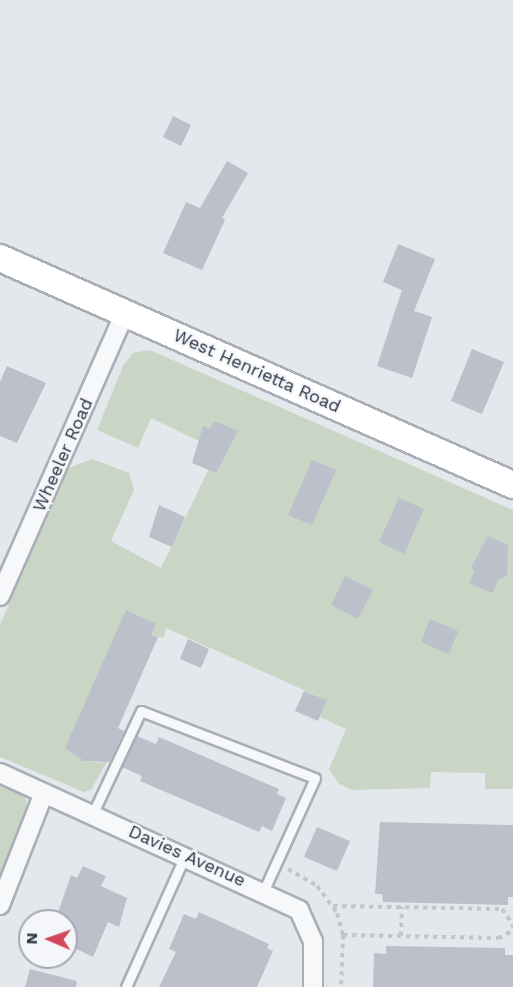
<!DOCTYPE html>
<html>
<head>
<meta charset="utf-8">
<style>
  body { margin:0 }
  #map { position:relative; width:513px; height:987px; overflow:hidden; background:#e4e7ec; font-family:"Work Sans",sans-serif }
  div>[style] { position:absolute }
  .green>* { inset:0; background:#c9d6c5 }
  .building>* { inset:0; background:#bbc0ca }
  .path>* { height:4px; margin-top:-2px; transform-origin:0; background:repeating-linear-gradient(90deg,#c2c5cb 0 4.5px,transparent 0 9px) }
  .roads { filter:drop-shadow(2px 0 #a9aeb7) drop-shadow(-2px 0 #a9aeb7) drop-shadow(0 2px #a9aeb7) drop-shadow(0 -2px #a9aeb7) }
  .service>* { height:9px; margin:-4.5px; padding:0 4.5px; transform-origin:4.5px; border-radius:4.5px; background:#f7f8fa }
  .minor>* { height:18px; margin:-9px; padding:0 9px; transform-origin:9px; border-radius:9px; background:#f7f8fa }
  .secondary>* { height:26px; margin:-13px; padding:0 13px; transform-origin:13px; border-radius:13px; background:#fff }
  span { translate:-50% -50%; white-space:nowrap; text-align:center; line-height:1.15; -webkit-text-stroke:4.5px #f4f6f9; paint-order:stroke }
  .street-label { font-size:18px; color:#2b3445 }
  .north { position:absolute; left:18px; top:909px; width:60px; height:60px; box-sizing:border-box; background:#f4f6f9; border:2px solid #a4a8b1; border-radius:50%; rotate:272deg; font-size:16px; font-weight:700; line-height:24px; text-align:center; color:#2b3445 }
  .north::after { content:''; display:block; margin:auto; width:21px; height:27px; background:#d1495b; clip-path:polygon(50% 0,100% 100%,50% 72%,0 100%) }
</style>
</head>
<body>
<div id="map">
  <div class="green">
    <i style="clip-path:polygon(150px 350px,513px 510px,513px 789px,485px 789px,485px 773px,431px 772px,430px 788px,352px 790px,339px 784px,329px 769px,346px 729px,320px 717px,326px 700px,166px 628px,164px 638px,151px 635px,156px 624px,84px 761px,102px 763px,106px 755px,108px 760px,91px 790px,84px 792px,0 757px,0 625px,69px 468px,92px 459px,129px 473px,134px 490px,111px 541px,161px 568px,218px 450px,151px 418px,138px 448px,97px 430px,123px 366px,133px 353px)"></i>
    <i style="clip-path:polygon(0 786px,25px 796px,30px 814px,0 883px)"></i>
  </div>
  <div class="building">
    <i style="clip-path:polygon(173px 116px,191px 125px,181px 146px,163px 137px)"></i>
    <i style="clip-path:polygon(227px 161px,248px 173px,222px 218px,225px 220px,202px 270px,163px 253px,186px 202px,200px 208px)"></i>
    <i style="clip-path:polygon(398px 244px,435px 259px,414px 311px,432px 317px,412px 378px,377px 366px,402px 290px,383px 282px)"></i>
    <i style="clip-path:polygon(472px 349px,504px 362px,482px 414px,451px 401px)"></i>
    <i style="clip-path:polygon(7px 366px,46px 383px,17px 443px,0 436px,0 382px)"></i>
    <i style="clip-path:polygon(214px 421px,238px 431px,216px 473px,192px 463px,203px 426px,210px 429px)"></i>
    <i style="clip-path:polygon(312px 460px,336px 470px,312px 525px,288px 515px)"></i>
    <i style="clip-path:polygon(399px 498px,424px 509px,404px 554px,379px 542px)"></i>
    <i style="clip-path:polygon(159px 505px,185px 517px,172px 547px,149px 537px)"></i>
    <i style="clip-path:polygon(488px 536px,508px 545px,507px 576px,499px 579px,492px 593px,469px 583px,475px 570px,471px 568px)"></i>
    <i style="clip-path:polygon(345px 576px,373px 590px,358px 619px,331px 605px)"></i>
    <i style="clip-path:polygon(126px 610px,156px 624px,151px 635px,158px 637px,118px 728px,124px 731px,110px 762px,84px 761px,65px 748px)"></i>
    <i style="clip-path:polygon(430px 619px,458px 631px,449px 654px,421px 642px)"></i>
    <i style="clip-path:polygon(188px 639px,209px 649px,201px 668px,180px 659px)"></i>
    <i style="clip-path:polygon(304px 691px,327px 700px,318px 721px,295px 711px)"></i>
    <i style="clip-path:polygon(137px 736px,156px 744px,159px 737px,279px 789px,277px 794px,286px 798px,272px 831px,262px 826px,259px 832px,140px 781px,142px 776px,122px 767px)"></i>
    <i style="clip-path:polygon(380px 822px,513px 825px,513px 897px,508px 897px,508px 905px,383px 902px,382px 894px,375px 894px)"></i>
    <i style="clip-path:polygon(317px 827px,350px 841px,337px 871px,304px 857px)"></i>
    <i style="clip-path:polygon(83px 866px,106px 876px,101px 886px,127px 898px,119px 927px,108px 922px,93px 957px,66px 944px,66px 921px,55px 921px,71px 875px,77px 878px)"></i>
    <i style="clip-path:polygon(199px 912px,269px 944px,267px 948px,273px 951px,257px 987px,159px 987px,176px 952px,169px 949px,184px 914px,196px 919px)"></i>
    <i style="clip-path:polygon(386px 946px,505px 948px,505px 955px,513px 955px,513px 987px,373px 987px,374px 953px,386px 954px)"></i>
    <i style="clip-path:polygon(30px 969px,77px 981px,76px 987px,25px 987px)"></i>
  </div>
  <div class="path">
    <i style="left:288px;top:869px;width:34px;rotate:30deg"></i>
    <i style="left:317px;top:886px;width:34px;rotate:53deg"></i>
    <i style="left:337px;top:913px;width:23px;rotate:75deg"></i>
    <i style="left:343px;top:935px;width:52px;rotate:92.2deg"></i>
    <i style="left:333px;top:906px;width:169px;rotate:1deg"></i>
    <i style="left:502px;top:909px;width:19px;rotate:55deg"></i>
    <i style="left:343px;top:935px;width:155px;rotate:1.1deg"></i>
    <i style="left:498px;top:938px;width:9px;rotate:-18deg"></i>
    <i style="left:507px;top:935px;width:12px;rotate:-59deg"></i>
    <i style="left:401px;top:936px;width:29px;rotate:-88deg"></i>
  </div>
  <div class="roads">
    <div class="service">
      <i style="left:92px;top:815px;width:115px;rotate:-64.8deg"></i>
      <i style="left:141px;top:711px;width:186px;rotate:21.1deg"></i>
      <i style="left:315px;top:778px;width:123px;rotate:114.5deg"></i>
      <i style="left:126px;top:987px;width:144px;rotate:-65.8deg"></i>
    </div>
    <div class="minor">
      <i style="left:0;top:596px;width:309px;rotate:-66.2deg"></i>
      <i style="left:0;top:773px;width:329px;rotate:24.6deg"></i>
      <i style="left:299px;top:910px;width:34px;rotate:66deg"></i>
      <i style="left:313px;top:941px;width:46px;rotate:90deg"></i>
      <i style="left:0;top:905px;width:120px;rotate:-68.6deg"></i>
    </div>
    <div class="secondary">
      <i style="left:0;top:258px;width:561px;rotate:23.87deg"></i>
    </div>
  </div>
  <div class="street-label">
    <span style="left:257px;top:371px;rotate:24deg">West Henrietta Road</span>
    <span style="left:63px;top:455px;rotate:-66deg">Wheeler Road</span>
    <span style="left:187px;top:856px;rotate:24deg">Davies Avenue</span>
  </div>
  <div class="north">N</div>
</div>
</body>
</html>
